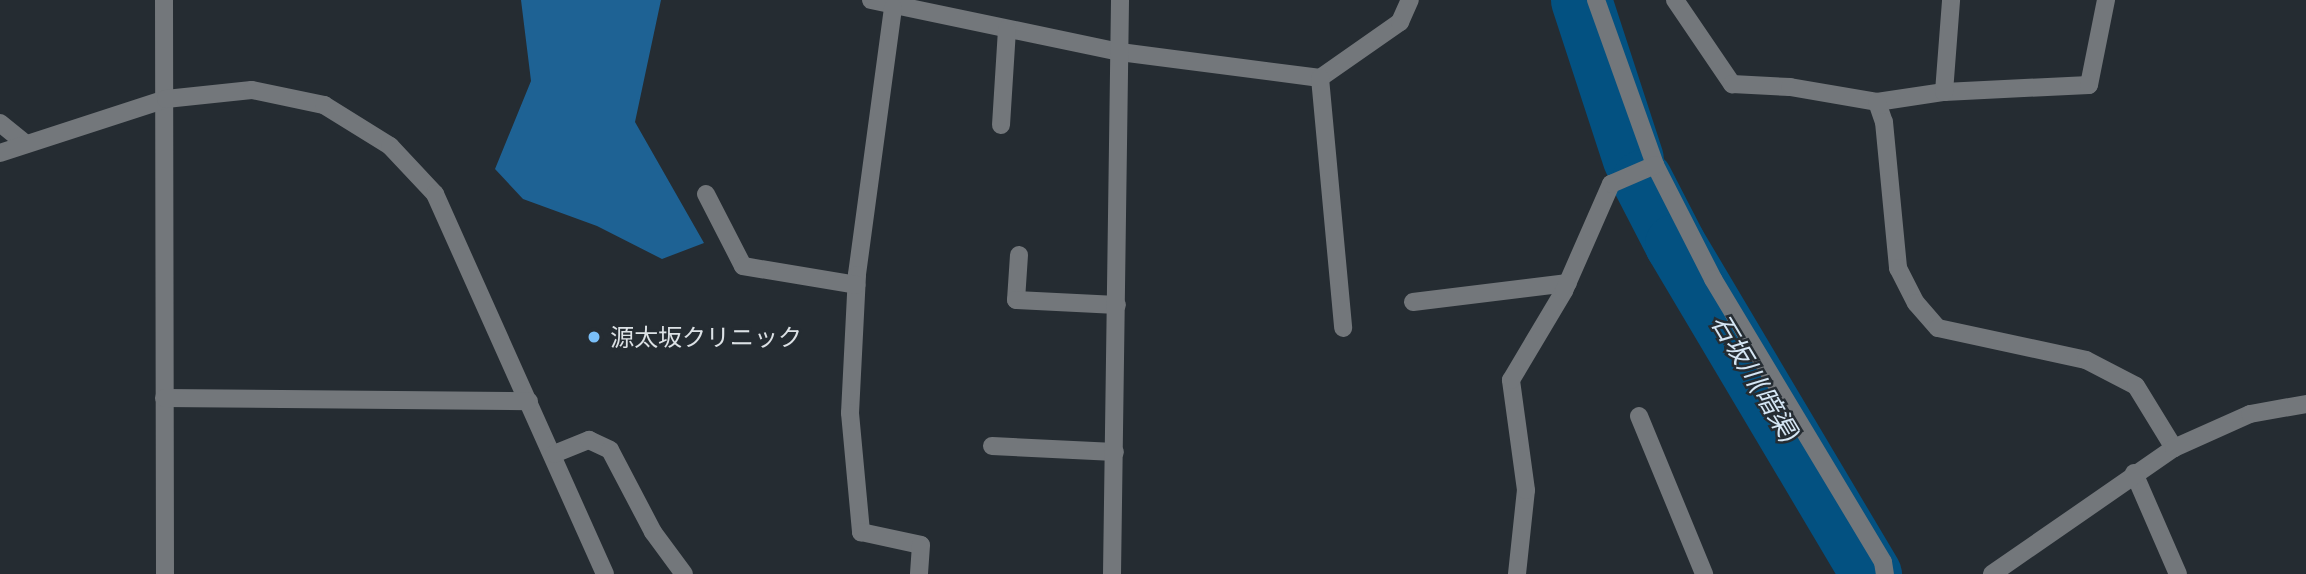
<!DOCTYPE html>
<html>
<head>
<meta charset="utf-8">
<style>
  body { margin:0 }
  #map { position:relative; width:2306px; height:574px; overflow:hidden; background:#252c32; font-family:Lato,"Noto Sans JP",sans-serif }
  div>[style] { position:absolute }
  .forest>* { inset:0; background:#1e6294 }
  .river>* { height:61px; margin:-30.5px; padding:0 30.5px; transform-origin:30.5px; border-radius:30.5px; background:#035181 }
  .minor>* { height:18px; margin:-9px; padding:0 9px; transform-origin:9px; border-radius:9px; background:#73777b }
  .dots>* { width:19px; height:19px; translate:-50% -50%; box-sizing:border-box; border:4px solid #252c32; border-radius:50% }
  span { translate:-50% -50%; white-space:nowrap; text-align:center; line-height:1.15; -webkit-text-stroke:5px #252c32; paint-order:stroke }
  .poi-label { font-size:24px; color:#dde2e6 }
  .left { translate:0 -50%; text-align:left }
  .water-label { font-size:26px; color:#d5e6f4; font-style:italic }
</style>
</head>
<body>
<div id="map">
  <div class="forest">
    <i style="clip-path:polygon(521px 0,661px 0,635px 122px,704px 243px,662px 259px,597px 226px,523px 199px,495px 169px,531px 81px)"></i>
  </div>
  <div class="river">
    <i style="left:1581px;top:0;width:167px;rotate:71.9deg"></i>
    <i style="left:1642px;top:180px;width:72px;rotate:62.7deg"></i>
    <i style="left:1675px;top:244px;width:384px;rotate:59.3deg"></i>
  </div>
  <div class="minor">
    <i style="left:164px;top:0;width:574px;rotate:89.9deg"></i>
    <i style="left:871px;top:0;width:254px;rotate:11.8deg"></i>
    <i style="left:1120px;top:52px;width:202px;rotate:7.4deg"></i>
    <i style="left:1320px;top:78px;width:98px;rotate:-35deg"></i>
    <i style="left:1400px;top:22px;width:24px;rotate:-66deg"></i>
    <i style="left:1596px;top:0;width:175px;rotate:70.3deg"></i>
    <i style="left:1655px;top:165px;width:128px;rotate:63deg"></i>
    <i style="left:1713px;top:279px;width:330px;rotate:59deg"></i>
    <i style="left:1883px;top:562px;width:12px;rotate:81deg"></i>
    <i style="left:1675px;top:0;width:102px;rotate:55.8deg"></i>
    <i style="left:1732px;top:84px;width:58px;rotate:3deg"></i>
    <i style="left:1790px;top:87px;width:88px;rotate:9.8deg"></i>
    <i style="left:1877px;top:102px;width:68px;rotate:-8.5deg"></i>
    <i style="left:1944px;top:92px;width:145px;rotate:-2.8deg"></i>
    <i style="left:2089px;top:85px;width:87px;rotate:-78.7deg"></i>
    <i style="left:893px;top:8px;width:269px;rotate:97.7deg"></i>
    <i style="left:857px;top:275px;width:138px;rotate:92.9deg"></i>
    <i style="left:850px;top:413px;width:120px;rotate:84.7deg"></i>
    <i style="left:861px;top:532px;width:61px;rotate:12.2deg"></i>
    <i style="left:921px;top:545px;width:29px;rotate:94deg"></i>
    <i style="left:1320px;top:78px;width:251px;rotate:84.7deg"></i>
    <i style="left:1944px;top:92px;width:92px;rotate:-85.6deg"></i>
    <i style="left:1877px;top:102px;width:21px;rotate:71deg"></i>
    <i style="left:1884px;top:122px;width:147px;rotate:84.5deg"></i>
    <i style="left:1898px;top:268px;width:39px;rotate:63deg"></i>
    <i style="left:1916px;top:303px;width:33px;rotate:49deg"></i>
    <i style="left:1938px;top:328px;width:151px;rotate:12.2deg"></i>
    <i style="left:2086px;top:360px;width:56px;rotate:27.5deg"></i>
    <i style="left:2136px;top:386px;width:73px;rotate:58.5deg"></i>
    <i style="left:0;top:123px;width:33px;rotate:39deg"></i>
    <i style="left:1001px;top:125px;width:96px;rotate:-86.4deg"></i>
    <i style="left:0;top:153px;width:175px;rotate:-18deg"></i>
    <i style="left:166px;top:99px;width:86px;rotate:-6deg"></i>
    <i style="left:252px;top:90px;width:74px;rotate:11.8deg"></i>
    <i style="left:324px;top:105px;width:78px;rotate:31.8deg"></i>
    <i style="left:390px;top:146px;width:66px;rotate:46.8deg"></i>
    <i style="left:435px;top:194px;width:416px;rotate:65.9deg"></i>
    <i style="left:706px;top:194px;width:81px;rotate:62.8deg"></i>
    <i style="left:743px;top:266px;width:115px;rotate:9.5deg"></i>
    <i style="left:1019px;top:255px;width:45px;rotate:93.8deg"></i>
    <i style="left:1016px;top:300px;width:101px;rotate:2.8deg"></i>
    <i style="left:1413px;top:302px;width:156px;rotate:-7deg"></i>
    <i style="left:164px;top:398px;width:365px;rotate:0.5deg"></i>
    <i style="left:1639px;top:416px;width:171px;rotate:67.6deg"></i>
    <i style="left:992px;top:446px;width:123px;rotate:2.8deg"></i>
    <i style="left:554px;top:454px;width:38px;rotate:-22deg"></i>
    <i style="left:589px;top:440px;width:23px;rotate:25deg"></i>
    <i style="left:610px;top:450px;width:93px;rotate:62.3deg"></i>
    <i style="left:653px;top:532px;width:52px;rotate:53.6deg"></i>
    <i style="left:2134px;top:473px;width:110px;rotate:66.5deg"></i>
    <i style="left:1112px;top:574px;width:574px;rotate:-89.2deg"></i>
    <i style="left:1517px;top:574px;width:84px;rotate:-83.9deg"></i>
    <i style="left:1526px;top:490px;width:111px;rotate:-97.8deg"></i>
    <i style="left:1511px;top:380px;width:104px;rotate:-59.2deg"></i>
    <i style="left:1564px;top:291px;width:117px;rotate:-66.3deg"></i>
    <i style="left:1611px;top:184px;width:48px;rotate:-23.4deg"></i>
    <i style="left:1992px;top:574px;width:221px;rotate:-34.7deg"></i>
    <i style="left:2174px;top:448px;width:83px;rotate:-24.1deg"></i>
    <i style="left:2250px;top:414px;width:57px;rotate:-10.1deg"></i>
  </div>
  <div class="dots">
    <i style="left:594px;top:337px;background:#7abff8"></i>
  </div>
  <div class="poi-label">
    <span class="left" style="left:610px;top:337px">源太坂クリニック</span>
  </div>
  <div class="water-label">
    <span style="left:1755px;top:378px;rotate:59deg">石坂川(暗渠)</span>
  </div>
</div>
</body>
</html>
